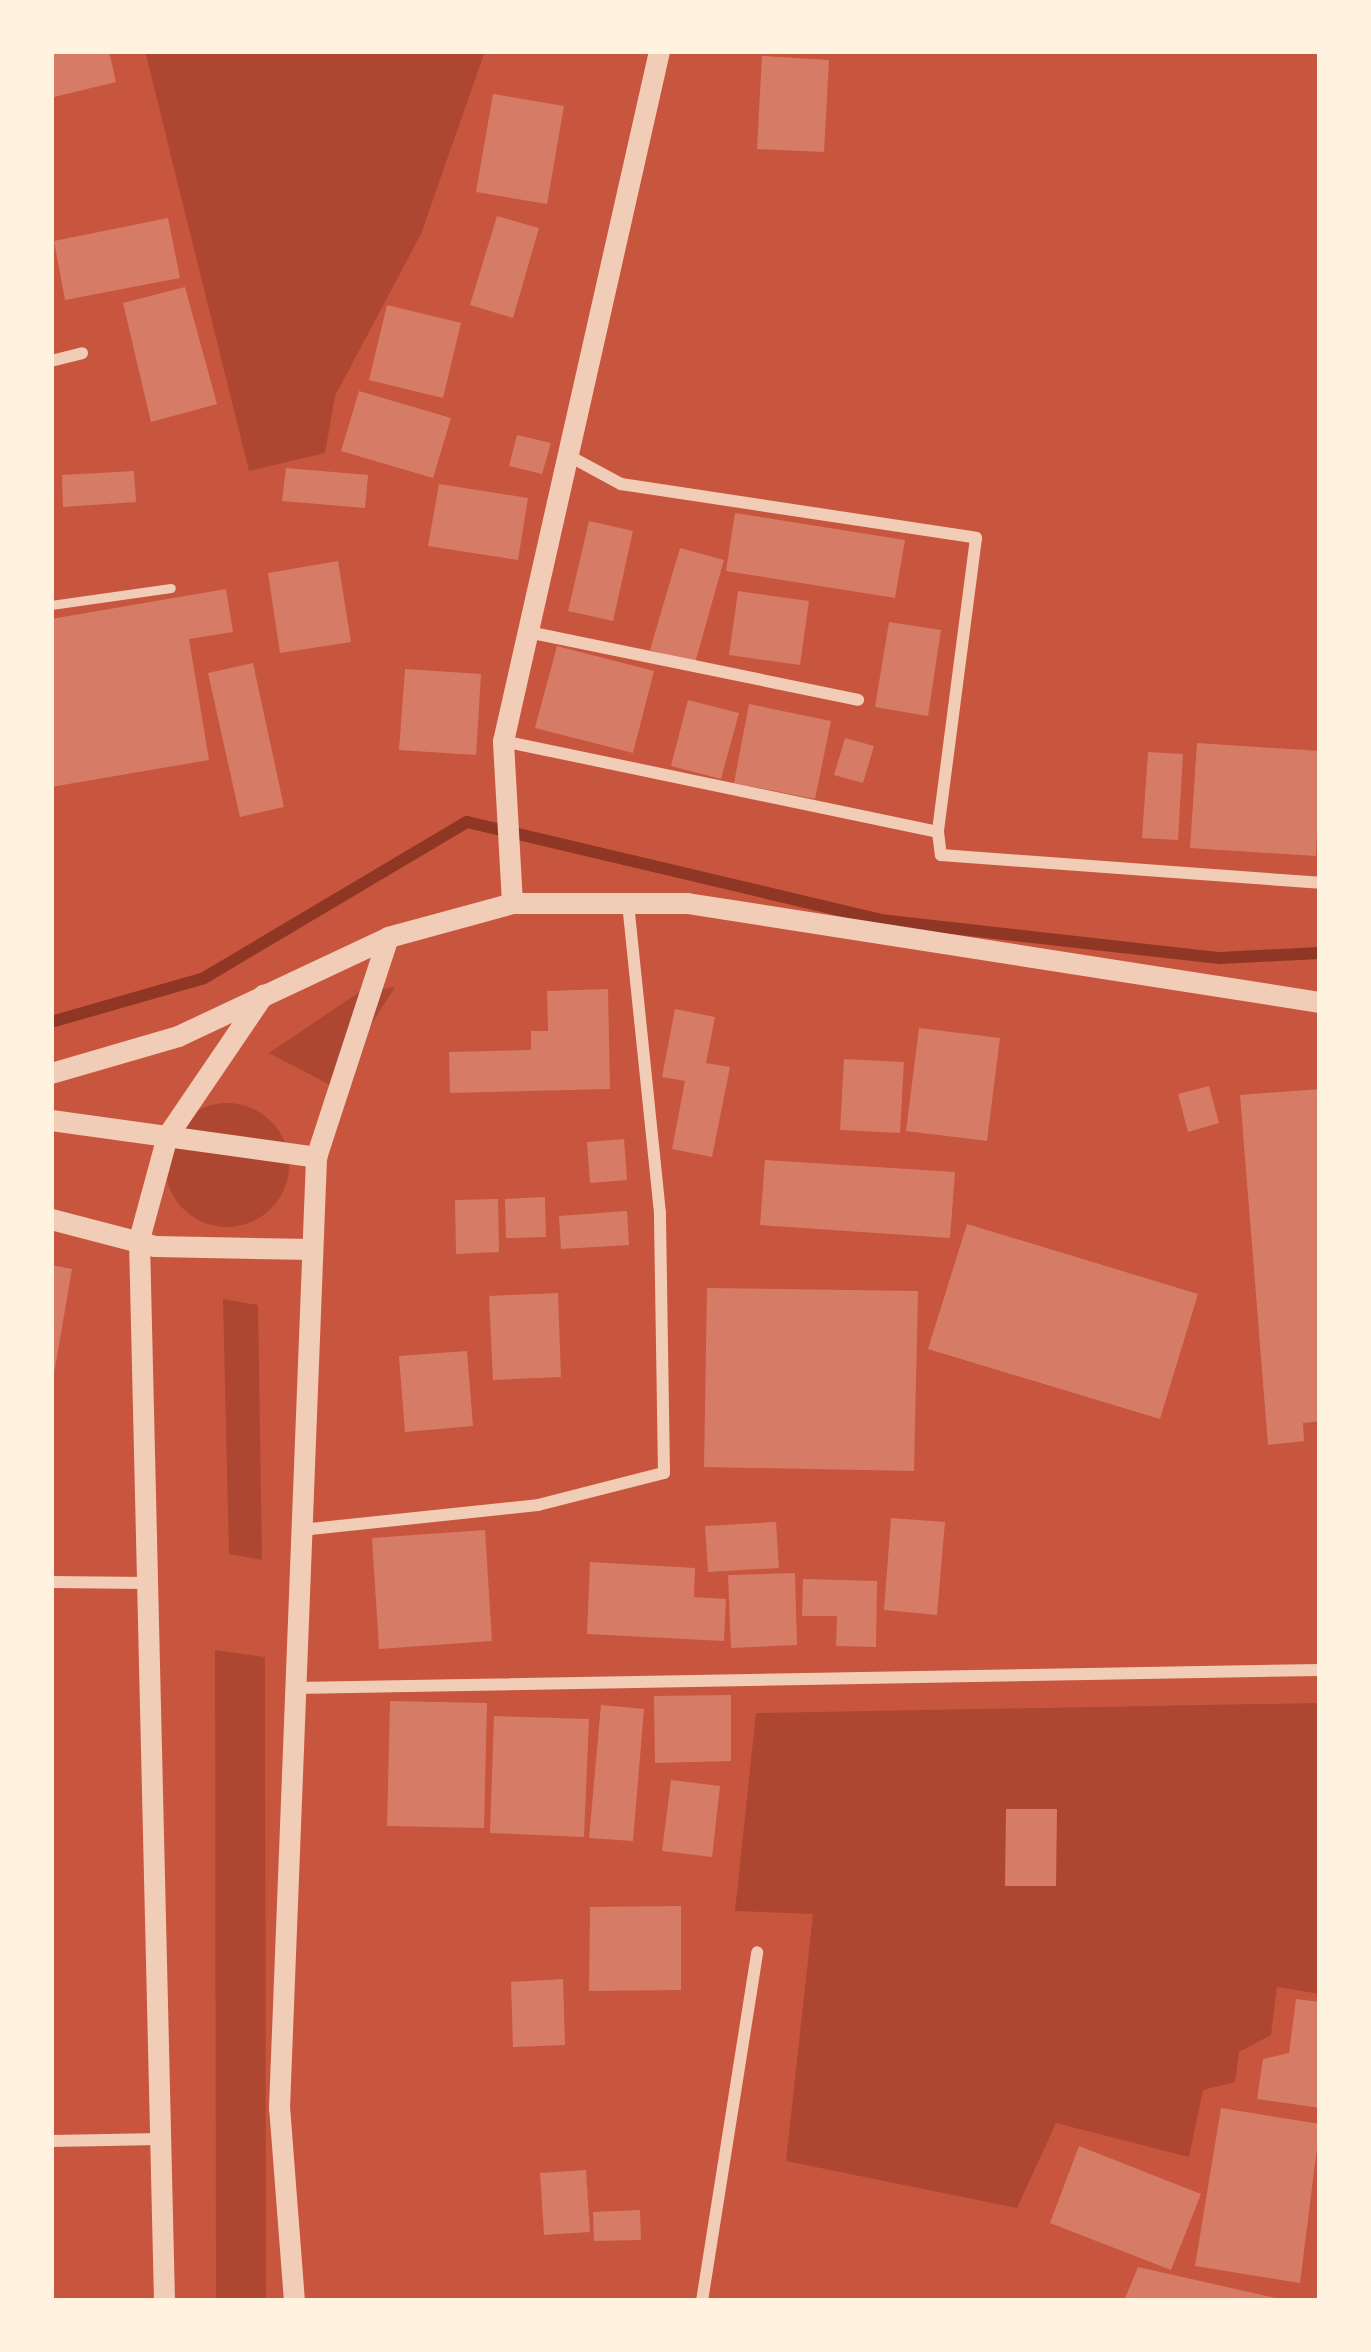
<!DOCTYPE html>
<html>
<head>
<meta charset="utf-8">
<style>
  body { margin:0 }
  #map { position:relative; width:1371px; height:2352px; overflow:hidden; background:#c8553d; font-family:"Fira Sans",sans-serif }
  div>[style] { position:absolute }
  .green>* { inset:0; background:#ae4732 }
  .round { border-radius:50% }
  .stream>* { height:12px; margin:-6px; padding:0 6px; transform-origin:6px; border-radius:6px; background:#8f3625 }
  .building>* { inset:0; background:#d67c66 }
  .service>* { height:9px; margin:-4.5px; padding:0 4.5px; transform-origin:4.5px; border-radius:4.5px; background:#f1ccb7 }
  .minor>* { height:12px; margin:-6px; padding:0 6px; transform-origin:6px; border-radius:6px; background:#f1ccb7 }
  .tertiary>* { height:21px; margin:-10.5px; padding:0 10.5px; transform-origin:10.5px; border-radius:10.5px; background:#f1ccb7 }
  span { translate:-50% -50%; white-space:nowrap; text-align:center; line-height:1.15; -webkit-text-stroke:12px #fff3e0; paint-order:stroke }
  .frame { position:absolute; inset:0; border:54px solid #fff3e0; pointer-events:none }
</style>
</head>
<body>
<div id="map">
  <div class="green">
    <i style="clip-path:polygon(145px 51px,485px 51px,421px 234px,335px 396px,325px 453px,249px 471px)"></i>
    <i style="clip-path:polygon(395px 987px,332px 1086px,269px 1053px,358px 993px)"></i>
    <i class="round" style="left:165px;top:1103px;width:124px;height:124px"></i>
    <i style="clip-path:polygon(223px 1299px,258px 1305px,262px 1560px,229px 1554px)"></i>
    <i style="clip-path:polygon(215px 1650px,265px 1657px,266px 2301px,216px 2301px)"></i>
    <i style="clip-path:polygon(1320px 1703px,1320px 1994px,1277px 1987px,1271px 2035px,1239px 2052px,1235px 2082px,1203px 2090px,1189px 2157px,1056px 2123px,1017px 2208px,786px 2161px,813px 1914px,735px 1911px,756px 1713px)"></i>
  </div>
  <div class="stream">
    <i style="left:51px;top:1022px;width:159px;rotate:-16deg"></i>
    <i style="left:204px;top:978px;width:306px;rotate:-30.7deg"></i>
    <i style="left:467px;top:822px;width:424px;rotate:13.3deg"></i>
    <i style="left:880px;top:920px;width:342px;rotate:6.4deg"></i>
    <i style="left:1220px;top:958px;width:100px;rotate:-2.9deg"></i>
  </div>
  <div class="building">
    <i style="clip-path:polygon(51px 51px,109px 51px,116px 82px,54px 97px)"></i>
    <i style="clip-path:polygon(762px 56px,829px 60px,824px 152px,757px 149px)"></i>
    <i style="clip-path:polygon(493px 94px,564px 106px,547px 204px,476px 192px)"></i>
    <i style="clip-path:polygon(497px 216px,539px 228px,513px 318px,470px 305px)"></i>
    <i style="clip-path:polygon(168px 218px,180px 278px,65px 300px,54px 241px)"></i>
    <i style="clip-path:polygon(185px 287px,217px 404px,151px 422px,123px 303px)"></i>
    <i style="clip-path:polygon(387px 305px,461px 323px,443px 398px,369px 380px)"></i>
    <i style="clip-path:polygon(359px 391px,451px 418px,433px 478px,341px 451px)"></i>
    <i style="clip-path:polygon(517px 435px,551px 443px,542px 474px,509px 466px)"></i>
    <i style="clip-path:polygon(286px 468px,368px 475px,365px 508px,282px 501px)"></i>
    <i style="clip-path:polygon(134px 471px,136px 502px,63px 507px,62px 475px)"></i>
    <i style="clip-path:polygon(439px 484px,528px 498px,518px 560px,428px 546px)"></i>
    <i style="clip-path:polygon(735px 513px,905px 540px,895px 598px,726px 571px)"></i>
    <i style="clip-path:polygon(589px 521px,633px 531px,613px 621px,568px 611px)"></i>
    <i style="clip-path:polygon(680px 548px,724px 560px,695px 663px,650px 650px)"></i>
    <i style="clip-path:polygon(338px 561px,351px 642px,280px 653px,268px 573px)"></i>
    <i style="clip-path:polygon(226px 589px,233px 632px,189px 639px,209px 760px,51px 787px,51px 619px)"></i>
    <i style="clip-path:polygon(738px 591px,809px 601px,800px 665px,729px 655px)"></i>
    <i style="clip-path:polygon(889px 622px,941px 630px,928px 716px,875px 707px)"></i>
    <i style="clip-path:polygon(557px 646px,654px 671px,633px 753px,535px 728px)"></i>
    <i style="clip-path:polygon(253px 663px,284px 807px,240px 817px,208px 673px)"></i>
    <i style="clip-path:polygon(405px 669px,481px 674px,476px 755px,399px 750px)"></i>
    <i style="clip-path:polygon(688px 700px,739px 713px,721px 779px,671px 766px)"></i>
    <i style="clip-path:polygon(749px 704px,831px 721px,815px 799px,734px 783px)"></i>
    <i style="clip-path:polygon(845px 738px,874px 746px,863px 783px,834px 775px)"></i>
    <i style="clip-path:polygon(1197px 743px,1320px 751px,1316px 856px,1190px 848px)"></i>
    <i style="clip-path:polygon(1148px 752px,1183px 754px,1178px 840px,1142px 838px)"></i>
    <i style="clip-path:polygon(608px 989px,610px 1089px,450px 1093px,449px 1052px,531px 1050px,531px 1031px,548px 1031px,547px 991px)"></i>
    <i style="clip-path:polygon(675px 1009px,715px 1017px,706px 1063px,730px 1067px,712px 1157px,672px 1149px,685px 1081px,662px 1077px)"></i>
    <i style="clip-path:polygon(919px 1028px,1000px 1038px,987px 1141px,906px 1131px)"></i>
    <i style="clip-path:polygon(844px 1059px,904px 1062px,900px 1133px,840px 1130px)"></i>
    <i style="clip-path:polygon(1209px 1086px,1219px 1123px,1188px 1132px,1178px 1094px)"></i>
    <i style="clip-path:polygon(1320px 1089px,1320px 1421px,1303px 1423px,1304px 1441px,1268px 1445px,1240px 1095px)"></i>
    <i style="clip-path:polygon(624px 1139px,627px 1180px,590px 1183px,587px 1142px)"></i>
    <i style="clip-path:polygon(765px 1160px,955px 1172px,950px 1238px,760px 1225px)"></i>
    <i style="clip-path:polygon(545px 1197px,546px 1237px,506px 1238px,505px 1199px)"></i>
    <i style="clip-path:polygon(498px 1199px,499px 1252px,456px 1254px,455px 1200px)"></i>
    <i style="clip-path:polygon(627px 1211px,629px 1245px,561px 1249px,559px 1216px)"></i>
    <i style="clip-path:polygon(967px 1224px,1198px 1294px,1160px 1419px,928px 1349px)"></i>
    <i style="clip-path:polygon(51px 1265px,72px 1269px,53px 1380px,51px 1379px)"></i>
    <i style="clip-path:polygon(707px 1288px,918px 1291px,914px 1471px,704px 1467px)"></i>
    <i style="clip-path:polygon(558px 1293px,561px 1377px,493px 1380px,489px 1296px)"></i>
    <i style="clip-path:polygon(467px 1351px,473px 1426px,405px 1432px,399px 1356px)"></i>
    <i style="clip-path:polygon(891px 1518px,945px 1522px,937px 1615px,884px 1610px)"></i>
    <i style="clip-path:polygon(776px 1522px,779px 1568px,708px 1572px,705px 1526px)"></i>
    <i style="clip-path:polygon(485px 1530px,492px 1641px,379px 1649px,372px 1538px)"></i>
    <i style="clip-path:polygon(590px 1562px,695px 1568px,694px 1597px,726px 1599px,724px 1641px,587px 1634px)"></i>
    <i style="clip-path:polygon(795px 1573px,797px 1645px,731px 1648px,728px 1575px)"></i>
    <i style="clip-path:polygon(803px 1579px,877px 1581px,876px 1647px,836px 1646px,837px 1616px,802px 1616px)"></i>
    <i style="clip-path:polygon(731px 1695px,731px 1761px,655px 1763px,654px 1696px)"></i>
    <i style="clip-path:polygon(390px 1701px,487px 1703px,484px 1828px,387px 1826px)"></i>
    <i style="clip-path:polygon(601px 1705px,644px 1709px,633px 1841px,589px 1838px)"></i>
    <i style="clip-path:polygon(494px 1716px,589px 1719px,584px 1837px,490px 1833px)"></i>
    <i style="clip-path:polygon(671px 1780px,720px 1786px,712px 1857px,662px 1851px)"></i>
    <i style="clip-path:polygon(1006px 1809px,1057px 1809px,1056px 1886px,1005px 1886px)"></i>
    <i style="clip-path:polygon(681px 1906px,681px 1990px,589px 1991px,590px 1907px)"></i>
    <i style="clip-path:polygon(563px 1979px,565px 2045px,513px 2047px,511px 1982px)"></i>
    <i style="clip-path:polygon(1296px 1999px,1320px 2002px,1320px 2108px,1257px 2099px,1263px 2059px,1289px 2053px)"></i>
    <i style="clip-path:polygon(1221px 2108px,1320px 2124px,1300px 2283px,1195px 2266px)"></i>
    <i style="clip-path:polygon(1079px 2146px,1201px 2194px,1171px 2270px,1050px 2223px)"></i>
    <i style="clip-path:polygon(586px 2170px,590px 2232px,544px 2235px,540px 2173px)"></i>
    <i style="clip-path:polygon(640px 2210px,641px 2240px,594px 2241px,593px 2212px)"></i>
    <i style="clip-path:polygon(1138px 2267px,1280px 2299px,1280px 2301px,1124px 2301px)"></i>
  </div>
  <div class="service">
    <i style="left:51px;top:605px;width:121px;rotate:-8.1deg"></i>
  </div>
  <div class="minor">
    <i style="left:51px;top:361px;width:32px;rotate:-14deg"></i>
    <i style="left:571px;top:457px;width:57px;rotate:28.4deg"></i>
    <i style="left:621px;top:484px;width:359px;rotate:8.6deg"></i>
    <i style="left:976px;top:538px;width:296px;rotate:97.4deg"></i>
    <i style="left:528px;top:632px;width:337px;rotate:11.6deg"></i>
    <i style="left:503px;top:741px;width:444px;rotate:11.8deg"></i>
    <i style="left:938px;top:832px;width:23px;rotate:83deg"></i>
    <i style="left:941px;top:855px;width:380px;rotate:4.2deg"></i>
    <i style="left:301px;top:1530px;width:238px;rotate:-6deg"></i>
    <i style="left:538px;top:1505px;width:130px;rotate:-14.3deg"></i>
    <i style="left:664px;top:1473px;width:260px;rotate:-90.9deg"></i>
    <i style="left:660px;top:1213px;width:313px;rotate:-95.9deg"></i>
    <i style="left:51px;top:1582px;width:96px;rotate:0.6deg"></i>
    <i style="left:295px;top:1688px;width:1025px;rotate:-1.01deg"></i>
    <i style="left:51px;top:2141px;width:109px;rotate:-1.1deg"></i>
    <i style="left:702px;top:2301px;width:353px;rotate:-81deg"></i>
  </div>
  <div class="tertiary">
    <i style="left:512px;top:903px;width:162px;rotate:-93.2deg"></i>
    <i style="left:503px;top:741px;width:707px;rotate:-77.26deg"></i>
    <i style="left:51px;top:1073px;width:132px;rotate:-16.2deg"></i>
    <i style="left:178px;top:1036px;width:232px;rotate:-25.2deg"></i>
    <i style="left:388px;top:937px;width:129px;rotate:-15.3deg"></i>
    <i style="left:512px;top:903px;width:175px"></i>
    <i style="left:687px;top:903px;width:641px;rotate:8.89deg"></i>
    <i style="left:51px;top:1120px;width:268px;rotate:7.9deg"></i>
    <i style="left:51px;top:1219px;width:107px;rotate:14.6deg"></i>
    <i style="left:155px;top:1246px;width:157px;rotate:1.1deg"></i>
    <i style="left:164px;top:2301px;width:1062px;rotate:-91.35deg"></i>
    <i style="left:139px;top:1239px;width:107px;rotate:-74.8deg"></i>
    <i style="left:167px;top:1136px;width:171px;rotate:-55.8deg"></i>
    <i style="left:294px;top:2301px;width:194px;rotate:-94.4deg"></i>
    <i style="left:279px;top:2108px;width:952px;rotate:-87.77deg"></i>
    <i style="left:316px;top:1157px;width:231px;rotate:-71.9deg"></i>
  </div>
  <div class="frame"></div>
</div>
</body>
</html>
